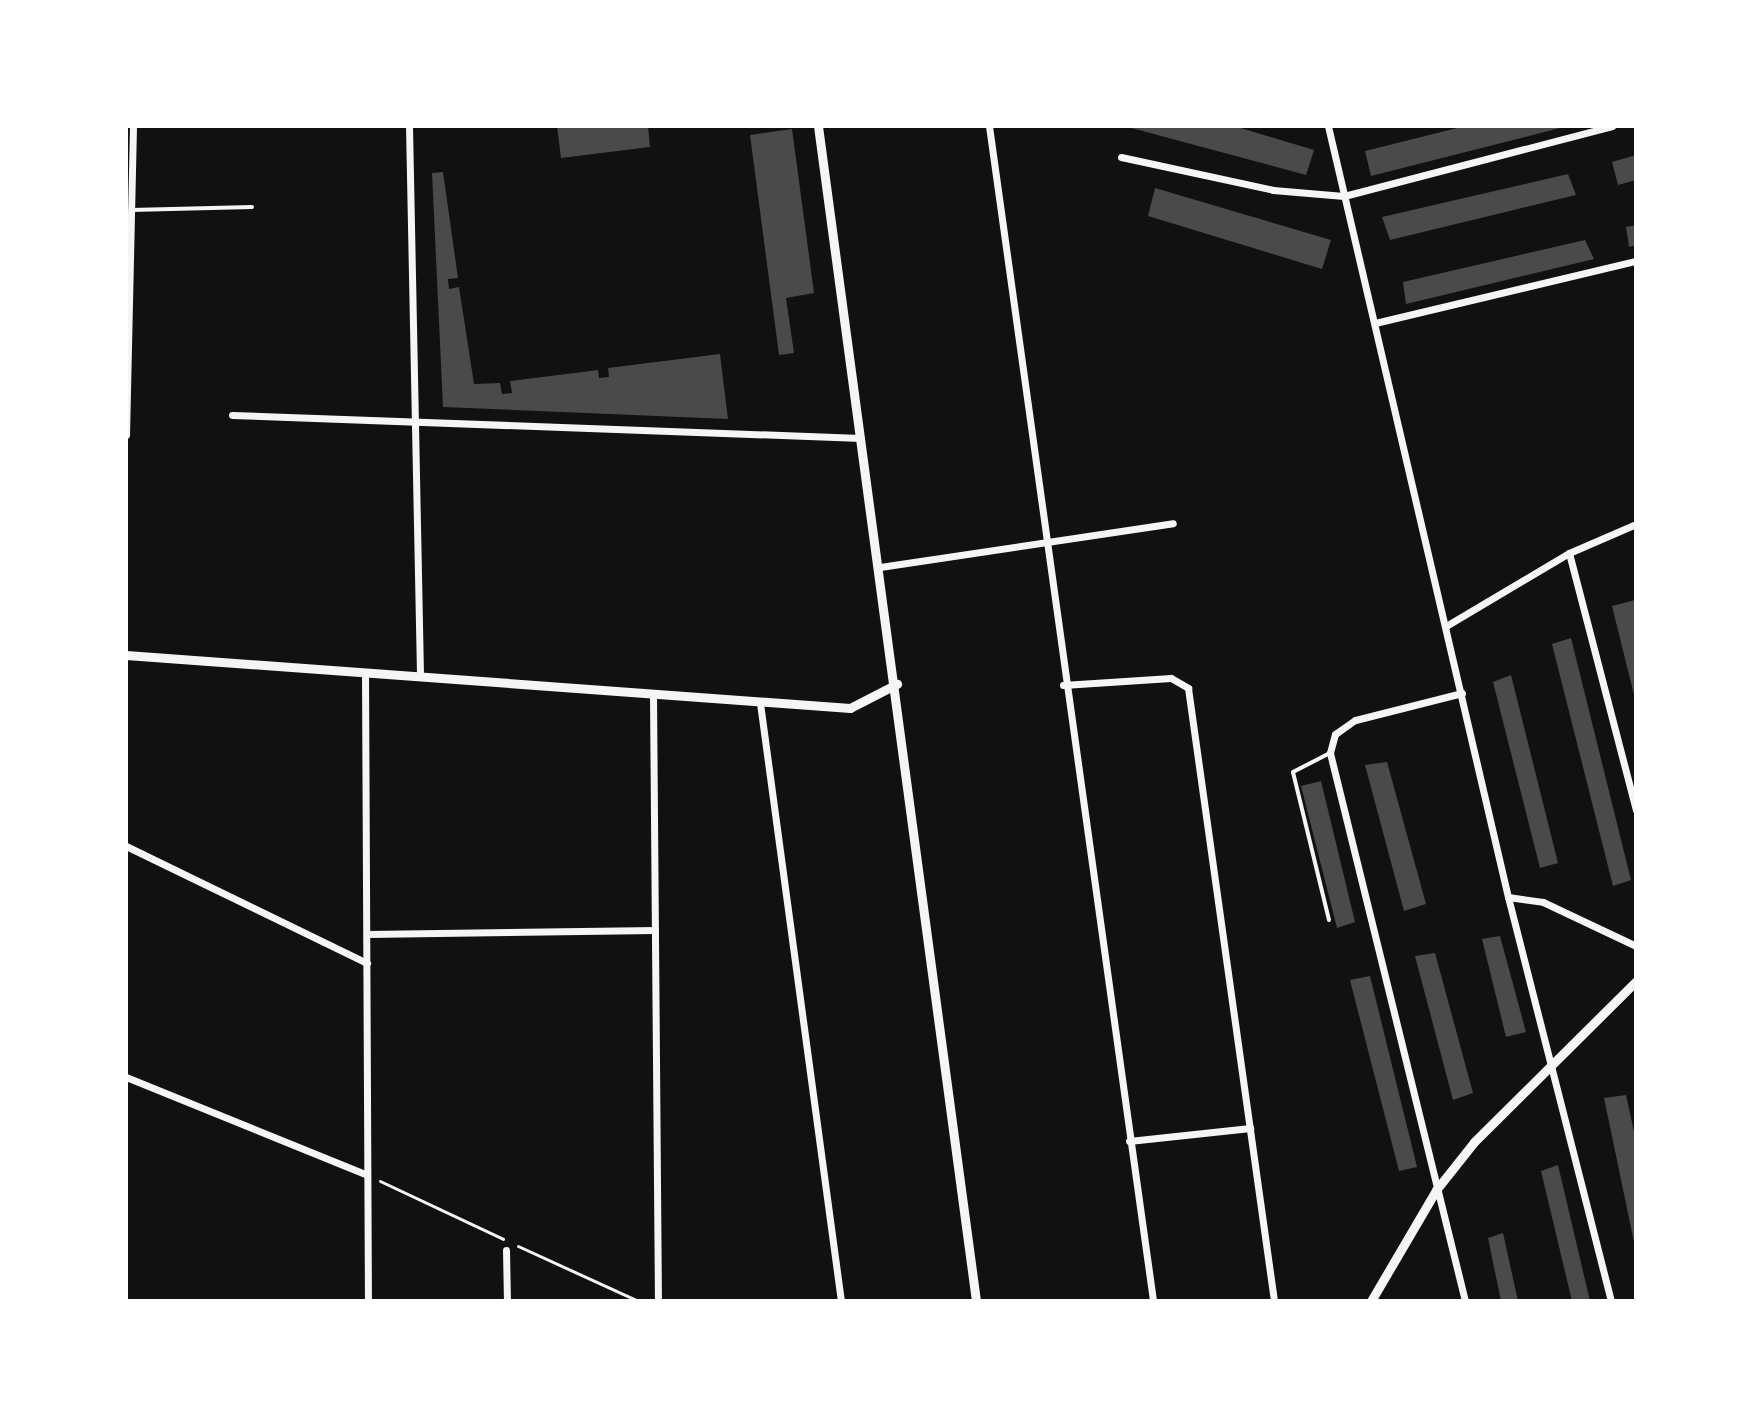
<!DOCTYPE html>
<html>
<head>
<meta charset="utf-8">
<style>
  body { margin:0 }
  #map { position:relative; width:1762px; height:1427px; overflow:hidden; background:#111; font-family:Karla,sans-serif }
  div>[style] { position:absolute }
  .building>* { inset:0; background:#4a4a4a }
  .path>* { height:3px; margin:-1.5px; padding:0 1.5px; transform-origin:1.5px; border-radius:1.5px; background:#f5f5f5 }
  .service>* { height:4px; margin:-2px; padding:0 2px; transform-origin:2px; border-radius:2px; background:#f5f5f5 }
  .minor>* { height:7px; margin:-3.5px; padding:0 3.5px; transform-origin:3.5px; border-radius:3.5px; background:#f5f5f5 }
  .tertiary>* { height:9px; margin:-4.5px; padding:0 4.5px; transform-origin:4.5px; border-radius:4.5px; background:#f5f5f5 }
  span { translate:-50% -50%; white-space:nowrap; text-align:center; line-height:1.15; -webkit-text-stroke:8px #fff; paint-order:stroke }
  .frame { position:absolute; inset:0; border:128px solid #fff; pointer-events:none }
</style>
</head>
<body>
<div id="map">
  <div class="building">
    <i style="clip-path:polygon(557px 126px,648px 126px,650px 147px,561px 158px)"></i>
    <i style="clip-path:polygon(1124px 126px,1234px 126px,1314px 150px,1306px 175px)"></i>
    <i style="clip-path:polygon(1465px 126px,1564px 127px,1371px 176px,1365px 151px)"></i>
    <i style="clip-path:polygon(792px 129px,814px 293px,786px 298px,794px 353px,779px 355px,750px 135px)"></i>
    <i style="clip-path:polygon(1636px 155px,1636px 180px,1618px 185px,1612px 162px)"></i>
    <i style="clip-path:polygon(443px 172px,458px 278px,448px 279px,449px 289px,459px 287px,474px 384px,500px 383px,502px 394px,512px 393px,510px 381px,598px 370px,599px 378px,609px 377px,608px 368px,720px 354px,728px 419px,443px 407px,432px 173px)"></i>
    <i style="clip-path:polygon(1568px 174px,1576px 195px,1390px 240px,1382px 217px)"></i>
    <i style="clip-path:polygon(1155px 188px,1331px 240px,1322px 269px,1148px 216px)"></i>
    <i style="clip-path:polygon(1636px 225px,1636px 245px,1629px 247px,1626px 227px)"></i>
    <i style="clip-path:polygon(1585px 240px,1594px 259px,1406px 304px,1403px 282px)"></i>
    <i style="clip-path:polygon(1635px 600px,1636px 699px,1635px 699px,1612px 606px)"></i>
    <i style="clip-path:polygon(1571px 638px,1631px 880px,1613px 886px,1552px 644px)"></i>
    <i style="clip-path:polygon(1511px 675px,1558px 863px,1540px 868px,1493px 682px)"></i>
    <i style="clip-path:polygon(1387px 762px,1426px 904px,1404px 911px,1365px 765px)"></i>
    <i style="clip-path:polygon(1321px 781px,1355px 922px,1337px 928px,1301px 786px)"></i>
    <i style="clip-path:polygon(1500px 936px,1526px 1032px,1506px 1037px,1482px 939px)"></i>
    <i style="clip-path:polygon(1435px 953px,1473px 1093px,1453px 1100px,1415px 956px)"></i>
    <i style="clip-path:polygon(1370px 976px,1417px 1167px,1399px 1171px,1350px 980px)"></i>
    <i style="clip-path:polygon(1626px 1095px,1636px 1141px,1635px 1247px,1604px 1098px)"></i>
    <i style="clip-path:polygon(1558px 1165px,1590px 1301px,1572px 1301px,1541px 1171px)"></i>
    <i style="clip-path:polygon(1503px 1233px,1518px 1301px,1501px 1301px,1488px 1238px)"></i>
  </div>
  <div class="path">
    <i style="left:380px;top:1181px;width:136px;rotate:25.2deg"></i>
    <i style="left:518px;top:1246px;width:132px;rotate:24.6deg"></i>
  </div>
  <div class="service">
    <i style="left:131px;top:210px;width:121px;rotate:-1.4deg"></i>
    <i style="left:1329px;top:920px;width:152px;rotate:-103.7deg"></i>
    <i style="left:1293px;top:772px;width:42px;rotate:-27.2deg"></i>
  </div>
  <div class="minor">
    <i style="left:409px;top:126px;width:550px;rotate:88.85deg"></i>
    <i style="left:989px;top:126px;width:1186px;rotate:82.05deg"></i>
    <i style="left:1328px;top:126px;width:792px;rotate:76.86deg"></i>
    <i style="left:1508px;top:897px;width:417px;rotate:75.7deg"></i>
    <i style="left:1121px;top:157px;width:156px;rotate:12.2deg"></i>
    <i style="left:1273px;top:190px;width:71px;rotate:4.8deg"></i>
    <i style="left:1344px;top:196px;width:277px;rotate:-14.6deg"></i>
    <i style="left:1375px;top:323px;width:268px;rotate:-13.4deg"></i>
    <i style="left:232px;top:415px;width:629px;rotate:2.09deg"></i>
    <i style="left:126px;top:435px;width:309px;rotate:-88.7deg"></i>
    <i style="left:1569px;top:553px;width:266px;rotate:75.4deg"></i>
    <i style="left:880px;top:567px;width:296px;rotate:-8.5deg"></i>
    <i style="left:1446px;top:626px;width:143px;rotate:-30.7deg"></i>
    <i style="left:1569px;top:553px;width:73px;rotate:-23.4deg"></i>
    <i style="left:365px;top:672px;width:629px;rotate:89.73deg"></i>
    <i style="left:1063px;top:685px;width:108px;rotate:-3.7deg"></i>
    <i style="left:1171px;top:678px;width:20px;rotate:30deg"></i>
    <i style="left:1188px;top:688px;width:619px;rotate:82.01deg"></i>
    <i style="left:1462px;top:693px;width:110px;rotate:165.8deg"></i>
    <i style="left:1355px;top:720px;width:24px;rotate:145deg"></i>
    <i style="left:1335px;top:734px;width:20px;rotate:105deg"></i>
    <i style="left:1330px;top:753px;width:564px;rotate:76.16deg"></i>
    <i style="left:653px;top:695px;width:606px;rotate:89.53deg"></i>
    <i style="left:760px;top:703px;width:603px;rotate:82.29deg"></i>
    <i style="left:126px;top:846px;width:268px;rotate:25.9deg"></i>
    <i style="left:1508px;top:897px;width:35px;rotate:8deg"></i>
    <i style="left:1543px;top:902px;width:103px;rotate:25.3deg"></i>
    <i style="left:367px;top:934px;width:288px;rotate:-0.8deg"></i>
    <i style="left:126px;top:1077px;width:260px;rotate:22.1deg"></i>
    <i style="left:1129px;top:1141px;width:122px;rotate:-6.1deg"></i>
    <i style="left:506px;top:1250px;width:51px;rotate:88.9deg"></i>
  </div>
  <div class="tertiary">
    <i style="left:818px;top:126px;width:1186px;rotate:82.34deg"></i>
    <i style="left:126px;top:655px;width:726px;rotate:4.19deg"></i>
    <i style="left:850px;top:708px;width:53px;rotate:-27.1deg"></i>
    <i style="left:1371px;top:1301px;width:129px;rotate:-59.6deg"></i>
    <i style="left:1436px;top:1190px;width:61px;rotate:-51.6deg"></i>
    <i style="left:1474px;top:1142px;width:228px;rotate:-44.8deg"></i>
  </div>
  <div class="frame"></div>
</div>
</body>
</html>
